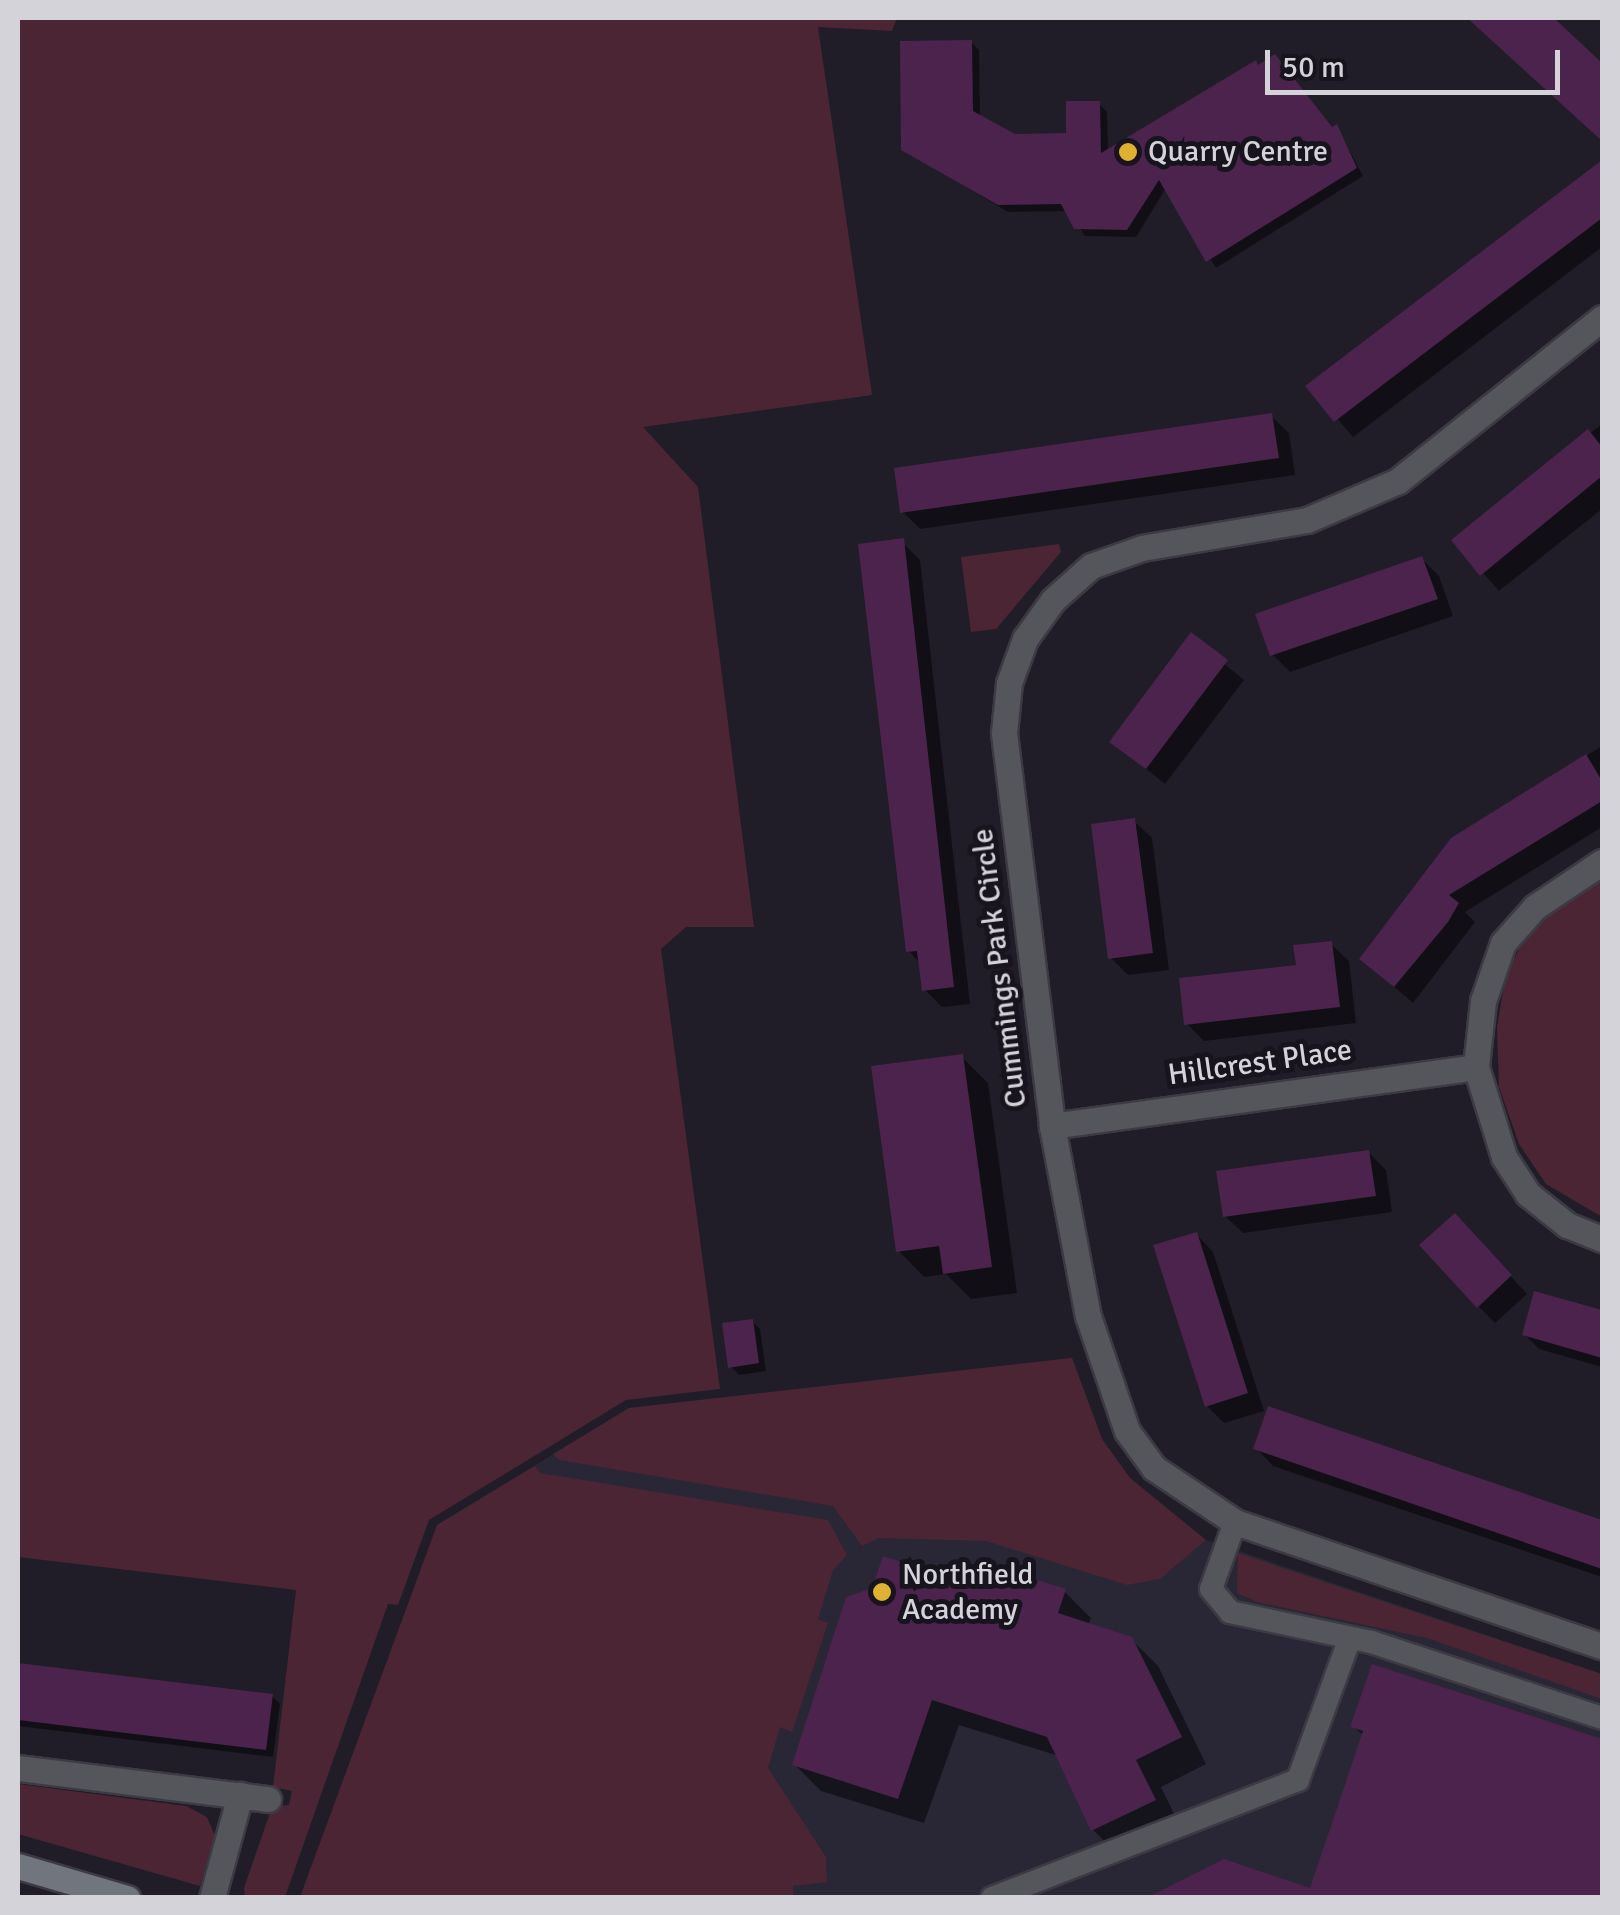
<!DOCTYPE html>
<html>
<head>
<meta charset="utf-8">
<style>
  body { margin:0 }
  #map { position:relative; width:1620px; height:1915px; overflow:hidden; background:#201d28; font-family:Signika,sans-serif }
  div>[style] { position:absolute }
  .built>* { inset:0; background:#292635 }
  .green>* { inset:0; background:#4b2534 }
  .shadow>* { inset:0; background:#0007 }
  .building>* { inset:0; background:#4b234c }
  .roads { filter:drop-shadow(2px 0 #3d3a44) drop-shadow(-2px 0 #3d3a44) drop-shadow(0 2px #3d3a44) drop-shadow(0 -2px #3d3a44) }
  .lane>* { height:22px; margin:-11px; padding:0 11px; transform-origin:11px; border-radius:11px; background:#54565c }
  .street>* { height:25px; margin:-12.5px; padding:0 12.5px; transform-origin:12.5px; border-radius:12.5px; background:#54565c }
  .secondary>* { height:25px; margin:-12.5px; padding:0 12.5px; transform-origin:12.5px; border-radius:12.5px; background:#71757e }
  .dots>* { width:28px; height:28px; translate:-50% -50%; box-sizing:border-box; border:5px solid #17141e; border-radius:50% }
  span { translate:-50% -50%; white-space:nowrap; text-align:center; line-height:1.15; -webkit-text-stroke:10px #17141e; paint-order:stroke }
  .poi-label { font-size:30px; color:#d4d3da }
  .left { translate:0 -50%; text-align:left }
  .street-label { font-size:30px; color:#d4d3da }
  .frame { position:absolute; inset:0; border:20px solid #d4d3da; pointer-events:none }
  .scale { position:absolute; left:1265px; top:50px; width:295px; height:45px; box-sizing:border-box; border:5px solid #d4d3da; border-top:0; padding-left:12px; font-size:30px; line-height:35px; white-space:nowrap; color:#d4d3da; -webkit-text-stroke:8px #17141e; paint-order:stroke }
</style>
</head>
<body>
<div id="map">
  <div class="built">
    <i style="clip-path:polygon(1072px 1358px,1102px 1439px,1130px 1478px,1206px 1540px,1602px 1674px,1602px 1897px,355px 1898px,437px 1525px,629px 1408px)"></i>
  </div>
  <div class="green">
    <i style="clip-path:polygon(18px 18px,897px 18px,892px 31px,818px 27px,872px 395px,643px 427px,698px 487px,754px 927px,686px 927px,661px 949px,720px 1389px,626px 1400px,429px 1520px,398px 1605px,388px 1604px,285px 1897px,245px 1897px,244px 1888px,272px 1807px,289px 1805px,292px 1791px,273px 1787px,296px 1590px,18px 1557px)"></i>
    <i style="clip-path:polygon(1059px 544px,1061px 552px,996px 629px,971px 632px,961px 557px)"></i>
    <i style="clip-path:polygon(1602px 874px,1602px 1217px,1546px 1184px,1519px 1144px,1499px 1087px,1497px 1027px,1506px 974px,1522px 944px,1539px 922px)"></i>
    <i style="clip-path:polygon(1072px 1358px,1102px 1439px,1130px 1478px,1206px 1540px,1160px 1579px,1127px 1585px,986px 1541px,879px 1538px,862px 1546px,833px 1506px,559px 1460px,553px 1454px,629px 1408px)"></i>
    <i style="clip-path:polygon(535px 1466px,540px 1473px,828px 1520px,847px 1555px,833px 1570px,818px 1619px,828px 1623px,792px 1732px,780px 1727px,768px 1768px,826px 1857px,827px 1882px,793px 1886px,794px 1898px,300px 1897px,437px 1525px)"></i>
    <i style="clip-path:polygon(1238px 1553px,1602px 1674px,1602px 1699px,1427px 1638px,1257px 1602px,1237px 1593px)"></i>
    <i style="clip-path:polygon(18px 1784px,186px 1806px,207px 1817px,215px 1836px,200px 1886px,18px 1834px)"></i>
  </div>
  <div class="shadow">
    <i style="clip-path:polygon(1467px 18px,1551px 18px,1602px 67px,1602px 139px)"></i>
    <i style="clip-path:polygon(971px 42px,979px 50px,980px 117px,1014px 136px,1068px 136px,1099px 104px,1107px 112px,1108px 152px,1337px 127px,1363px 176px,1216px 268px,1166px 188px,1136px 237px,1085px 236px,1068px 211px,1008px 212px,903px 149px)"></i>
    <i style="clip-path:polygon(1602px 163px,1602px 247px,1353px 437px,1309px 386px)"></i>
    <i style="clip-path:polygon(1271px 416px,1289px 433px,1295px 475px,920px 529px,903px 512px)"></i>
    <i style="clip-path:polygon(1602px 424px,1602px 509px,1499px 591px,1455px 541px)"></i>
    <i style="clip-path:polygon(903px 543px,920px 560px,970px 1004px,942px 1007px,925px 990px,921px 964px,909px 951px)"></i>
    <i style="clip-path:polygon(1422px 559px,1439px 576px,1453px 616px,1290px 672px,1273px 655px)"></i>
    <i style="clip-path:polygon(1191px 636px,1244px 680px,1165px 784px,1112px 741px)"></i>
    <i style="clip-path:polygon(1602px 746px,1602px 827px,1465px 912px,1475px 922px,1413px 1003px,1362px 959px,1453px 839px)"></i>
    <i style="clip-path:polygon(1134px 821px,1152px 838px,1169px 970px,1128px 975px,1111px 958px)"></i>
    <i style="clip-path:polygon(1331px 944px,1349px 961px,1356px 1023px,1204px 1041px,1186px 1023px,1299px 968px)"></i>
    <i style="clip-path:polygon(962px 1057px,988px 1083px,1017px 1293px,971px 1299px,946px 1274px,924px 1277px,898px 1250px)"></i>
    <i style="clip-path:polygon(1368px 1152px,1386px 1170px,1392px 1212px,1243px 1233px,1225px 1216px)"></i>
    <i style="clip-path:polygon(1196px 1234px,1213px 1252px,1264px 1411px,1224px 1423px,1207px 1406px)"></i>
    <i style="clip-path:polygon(1472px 1234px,1527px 1294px,1495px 1323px,1478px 1306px)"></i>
    <i style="clip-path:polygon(1535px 1294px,1602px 1313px,1602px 1367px,1539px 1349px,1524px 1334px)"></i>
    <i style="clip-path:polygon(752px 1321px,760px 1329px,766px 1371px,739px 1375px,731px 1367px)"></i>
    <i style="clip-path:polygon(1270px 1409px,1602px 1521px,1602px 1577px,1273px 1466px,1256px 1448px)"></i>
    <i style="clip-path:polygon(976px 1588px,1065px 1592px,1091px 1618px,1088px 1625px,1131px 1639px,1158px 1666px,1206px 1764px,1161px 1787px,1180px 1826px,1119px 1856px,1093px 1830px,1059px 1756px,959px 1725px,924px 1823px,821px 1791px,794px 1764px)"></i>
    <i style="clip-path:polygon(18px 1665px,272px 1696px,280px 1704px,273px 1757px,18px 1726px)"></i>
    <i style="clip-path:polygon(1374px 1667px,1602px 1742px,1602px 1898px,1152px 1898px,1312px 1891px,1364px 1736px,1353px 1726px)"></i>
  </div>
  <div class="building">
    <i style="clip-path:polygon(1467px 18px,1554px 18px,1602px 63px,1602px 141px)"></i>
    <i style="clip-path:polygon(972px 40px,973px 111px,1015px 134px,1066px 133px,1066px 101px,1100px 101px,1101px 153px,1256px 60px,1258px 65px,1275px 54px,1332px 127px,1337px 124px,1357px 168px,1206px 262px,1159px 180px,1127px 230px,1074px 229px,1061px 204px,998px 205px,901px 150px,900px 41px)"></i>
    <i style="clip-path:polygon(1602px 160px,1602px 218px,1334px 422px,1305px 386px)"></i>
    <i style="clip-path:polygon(1272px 413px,1279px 458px,900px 513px,894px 468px)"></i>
    <i style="clip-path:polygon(1588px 429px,1602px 447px,1602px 476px,1480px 576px,1451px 540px)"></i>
    <i style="clip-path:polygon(904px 538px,954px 987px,922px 991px,917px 951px,906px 952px,858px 544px)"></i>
    <i style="clip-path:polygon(1422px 556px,1438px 599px,1270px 656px,1255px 614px)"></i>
    <i style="clip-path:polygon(1191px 632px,1228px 660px,1146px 769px,1109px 742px)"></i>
    <i style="clip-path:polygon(1586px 754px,1602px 781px,1602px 801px,1449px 895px,1459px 903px,1448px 922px,1394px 987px,1359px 959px,1451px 838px)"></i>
    <i style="clip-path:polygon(1135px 818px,1153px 953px,1108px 959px,1091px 824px)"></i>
    <i style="clip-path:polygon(1332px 941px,1340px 1007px,1184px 1025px,1179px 978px,1296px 965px,1293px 945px)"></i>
    <i style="clip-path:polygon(963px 1054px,992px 1267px,943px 1274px,939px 1246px,896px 1252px,871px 1066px)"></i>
    <i style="clip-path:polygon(1369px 1150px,1376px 1196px,1223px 1217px,1216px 1171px)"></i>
    <i style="clip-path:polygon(1455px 1213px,1512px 1275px,1477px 1308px,1419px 1245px)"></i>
    <i style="clip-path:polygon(1197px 1232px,1248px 1393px,1205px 1407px,1153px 1245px)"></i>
    <i style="clip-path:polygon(1534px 1291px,1602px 1310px,1602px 1358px,1522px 1335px)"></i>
    <i style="clip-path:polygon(753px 1319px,759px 1363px,728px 1368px,722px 1323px)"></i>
    <i style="clip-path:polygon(1268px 1406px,1602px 1520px,1602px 1569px,1253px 1449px)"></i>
    <i style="clip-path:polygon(883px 1556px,974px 1585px,982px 1562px,1066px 1589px,1058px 1613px,1132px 1637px,1182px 1737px,1136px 1760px,1156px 1800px,1091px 1831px,1047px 1737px,932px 1700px,898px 1799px,792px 1765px,846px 1597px,872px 1588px)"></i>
    <i style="clip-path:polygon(18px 1663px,273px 1694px,266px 1750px,18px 1720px)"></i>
    <i style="clip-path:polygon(1372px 1664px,1602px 1739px,1602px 1898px,1146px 1898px,1224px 1859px,1310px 1888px,1363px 1731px,1350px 1727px)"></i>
  </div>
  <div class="roads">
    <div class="lane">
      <i style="left:1235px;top:1522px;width:71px;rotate:109.7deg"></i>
      <i style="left:1211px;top:1589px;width:30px;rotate:50deg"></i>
      <i style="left:1230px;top:1612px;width:144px;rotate:12deg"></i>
      <i style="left:1371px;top:1642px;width:243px;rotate:18.2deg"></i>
      <i style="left:992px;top:1898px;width:328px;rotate:-21.1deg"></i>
      <i style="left:1298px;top:1780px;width:151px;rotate:-69.9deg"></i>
    </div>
    <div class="street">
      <i style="left:1602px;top:318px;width:261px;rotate:141.4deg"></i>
      <i style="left:1398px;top:481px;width:99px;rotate:156.8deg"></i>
      <i style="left:1307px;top:520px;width:167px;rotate:170.4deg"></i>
      <i style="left:1142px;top:548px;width:54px;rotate:160.6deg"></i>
      <i style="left:1091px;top:566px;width:51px;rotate:138.2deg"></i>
      <i style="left:1053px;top:600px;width:48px;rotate:125.7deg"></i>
      <i style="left:1025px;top:639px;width:47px;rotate:110deg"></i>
      <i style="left:1009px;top:683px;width:50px;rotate:95.7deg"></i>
      <i style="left:1004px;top:733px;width:396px;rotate:83deg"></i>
      <i style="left:1052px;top:1126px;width:193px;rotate:79.3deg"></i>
      <i style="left:1088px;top:1316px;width:121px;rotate:71.3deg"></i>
      <i style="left:1127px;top:1431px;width:46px;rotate:53.9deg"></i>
      <i style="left:1154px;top:1468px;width:97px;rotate:33.7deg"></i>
      <i style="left:1235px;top:1522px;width:387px;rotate:18.7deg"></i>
      <i style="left:1602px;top:862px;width:81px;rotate:146.1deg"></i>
      <i style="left:1535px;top:907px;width:48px;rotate:131.6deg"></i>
      <i style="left:1503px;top:943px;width:61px;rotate:109deg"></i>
      <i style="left:1483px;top:1001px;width:66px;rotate:96.1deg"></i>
      <i style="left:1476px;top:1067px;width:94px;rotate:72.7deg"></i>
      <i style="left:1504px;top:1157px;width:44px;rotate:57deg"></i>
      <i style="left:1528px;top:1194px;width:50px;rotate:38.5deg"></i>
      <i style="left:1567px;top:1225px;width:38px;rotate:22deg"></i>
      <i style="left:1052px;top:1126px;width:428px;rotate:-7.9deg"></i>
      <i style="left:18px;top:1768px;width:252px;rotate:7.1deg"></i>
      <i style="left:212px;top:1898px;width:107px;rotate:-74.8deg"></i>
    </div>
    <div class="secondary">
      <i style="left:18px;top:1866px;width:114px;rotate:16.4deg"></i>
    </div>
  </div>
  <div class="dots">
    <i style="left:1128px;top:152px;background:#deb133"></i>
    <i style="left:882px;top:1592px;background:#deb133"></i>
  </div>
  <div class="poi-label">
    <span class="left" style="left:1148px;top:152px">Quarry Centre</span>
    <span class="left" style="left:902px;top:1592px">Northfield<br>Academy</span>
  </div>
  <div class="street-label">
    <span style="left:1000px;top:968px;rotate:-97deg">Cummings Park Circle</span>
    <span style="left:1260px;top:1063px;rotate:-8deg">Hillcrest Place</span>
  </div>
  <div class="frame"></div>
  <div class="scale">50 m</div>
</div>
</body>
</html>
